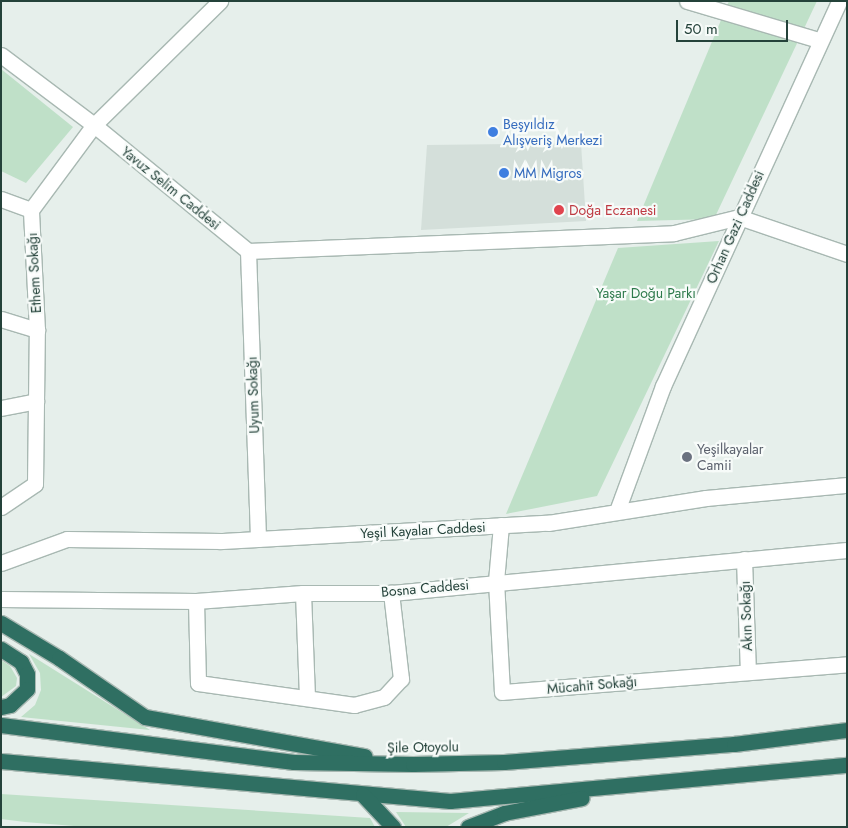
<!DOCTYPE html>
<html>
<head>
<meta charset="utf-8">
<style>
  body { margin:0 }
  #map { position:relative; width:848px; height:828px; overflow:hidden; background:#e6efeb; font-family:Jost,sans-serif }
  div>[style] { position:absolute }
  .built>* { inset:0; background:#d4dfda }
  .green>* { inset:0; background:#bfe0c8 }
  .roads { filter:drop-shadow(1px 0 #a8b8b2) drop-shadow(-1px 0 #a8b8b2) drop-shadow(0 1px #a8b8b2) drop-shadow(0 -1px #a8b8b2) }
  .street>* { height:15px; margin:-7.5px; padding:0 7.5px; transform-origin:7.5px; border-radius:7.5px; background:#fff }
  .highway>* { height:15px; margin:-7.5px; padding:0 7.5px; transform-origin:7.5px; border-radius:7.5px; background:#2f6f62 }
  .dots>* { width:14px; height:14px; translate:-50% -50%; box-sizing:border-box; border:2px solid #f7fbf9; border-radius:50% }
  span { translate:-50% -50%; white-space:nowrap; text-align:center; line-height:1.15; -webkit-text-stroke:4.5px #f7fbf9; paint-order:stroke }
  .shop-label { font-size:14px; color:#366cbe }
  .left { translate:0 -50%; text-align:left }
  .street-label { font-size:14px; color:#24423a }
  .health-label { font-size:14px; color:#be3a42 }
  .park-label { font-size:14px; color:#2d7a4b }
  .worship-label { font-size:14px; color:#5b616d }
  .frame { position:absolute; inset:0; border:2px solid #24423a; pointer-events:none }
  .scale { position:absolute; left:676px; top:20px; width:112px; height:22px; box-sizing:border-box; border:2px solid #24423a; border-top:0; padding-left:6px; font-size:15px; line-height:18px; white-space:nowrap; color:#24423a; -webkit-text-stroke:4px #f7fbf9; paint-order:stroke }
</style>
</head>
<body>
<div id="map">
  <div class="built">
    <i style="clip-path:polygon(581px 143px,586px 221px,421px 230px,427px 145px)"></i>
  </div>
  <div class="green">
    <i style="clip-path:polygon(729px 1px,817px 1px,714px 219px,637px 221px)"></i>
    <i style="clip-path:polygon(1px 69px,73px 127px,26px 183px,1px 171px)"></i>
    <i style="clip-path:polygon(719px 241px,597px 496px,506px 514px,618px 248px)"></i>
    <i style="clip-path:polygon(29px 654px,150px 730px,21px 717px,35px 705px,41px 690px,40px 673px)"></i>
    <i style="clip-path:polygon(1px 660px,10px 666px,17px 678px,16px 686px,1px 697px)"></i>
    <i style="clip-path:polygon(1px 794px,370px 818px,375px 827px,86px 827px,25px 822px,1px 819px)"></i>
    <i style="clip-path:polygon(396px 812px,469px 813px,446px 827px,406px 827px)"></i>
  </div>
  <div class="roads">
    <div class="street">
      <i style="left:687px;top:1px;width:138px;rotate:16.5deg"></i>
      <i style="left:1px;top:55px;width:116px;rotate:37deg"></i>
      <i style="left:94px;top:125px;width:199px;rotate:39.3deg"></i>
      <i style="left:1px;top:199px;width:32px;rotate:20deg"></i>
      <i style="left:31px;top:210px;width:106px;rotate:-53.5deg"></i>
      <i style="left:94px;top:125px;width:177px;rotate:-44.5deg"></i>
      <i style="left:248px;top:251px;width:426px;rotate:-2.4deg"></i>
      <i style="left:674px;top:233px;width:67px;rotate:-13.8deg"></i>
      <i style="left:739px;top:217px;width:114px;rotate:18.9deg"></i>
      <i style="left:248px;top:251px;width:288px;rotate:88deg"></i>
      <i style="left:1px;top:319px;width:38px;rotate:17deg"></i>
      <i style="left:37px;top:330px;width:120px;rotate:-92.9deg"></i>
      <i style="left:1px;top:408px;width:36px;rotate:-11deg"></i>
      <i style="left:1px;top:507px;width:41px;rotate:-34.1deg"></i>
      <i style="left:35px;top:484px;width:154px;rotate:-89.3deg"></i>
      <i style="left:617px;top:511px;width:133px;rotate:-69.8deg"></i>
      <i style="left:663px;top:386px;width:423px;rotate:-65.4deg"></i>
      <i style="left:501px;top:525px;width:56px;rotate:95.1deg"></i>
      <i style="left:496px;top:581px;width:111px;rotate:86.9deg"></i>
      <i style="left:502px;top:692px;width:346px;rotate:-4.6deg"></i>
      <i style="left:744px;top:559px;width:113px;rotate:88deg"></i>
      <i style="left:1px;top:563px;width:70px;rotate:-20deg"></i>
      <i style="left:67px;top:539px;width:154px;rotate:0.7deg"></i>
      <i style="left:221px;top:541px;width:327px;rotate:-3.2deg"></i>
      <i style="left:548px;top:523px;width:160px;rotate:-9deg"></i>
      <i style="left:706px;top:498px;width:142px;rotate:-5.3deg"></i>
      <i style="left:303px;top:593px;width:103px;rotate:87.8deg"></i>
      <i style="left:1px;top:599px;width:195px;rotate:0.6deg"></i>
      <i style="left:196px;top:601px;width:107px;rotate:-4.3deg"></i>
      <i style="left:303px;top:593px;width:88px"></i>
      <i style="left:391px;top:593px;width:458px;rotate:-5.4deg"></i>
      <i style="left:196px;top:601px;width:82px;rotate:88.6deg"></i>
      <i style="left:198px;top:683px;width:158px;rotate:8deg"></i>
      <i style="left:354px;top:705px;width:31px;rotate:-15deg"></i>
      <i style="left:384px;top:697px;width:25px;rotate:-47deg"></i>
      <i style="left:401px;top:679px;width:87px;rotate:-96.6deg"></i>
    </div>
    <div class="highway">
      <i style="left:1px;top:623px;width:68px;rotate:31.1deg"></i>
      <i style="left:59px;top:658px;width:104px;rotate:34.5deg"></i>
      <i style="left:145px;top:717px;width:223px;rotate:10.1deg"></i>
      <i style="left:1px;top:649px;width:24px;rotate:33deg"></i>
      <i style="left:21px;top:662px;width:13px;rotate:63deg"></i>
      <i style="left:27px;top:674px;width:15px;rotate:90deg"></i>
      <i style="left:27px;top:689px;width:23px;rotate:137deg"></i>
      <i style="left:10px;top:705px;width:9px;rotate:167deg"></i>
      <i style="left:1px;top:725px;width:295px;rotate:7.2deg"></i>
      <i style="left:294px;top:762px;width:119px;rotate:1deg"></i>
      <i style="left:413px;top:764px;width:91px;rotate:-1.3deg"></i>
      <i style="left:504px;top:762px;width:231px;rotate:-4.5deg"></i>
      <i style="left:734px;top:744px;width:114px;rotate:-7.1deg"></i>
      <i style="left:1px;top:761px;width:451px;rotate:5.1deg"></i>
      <i style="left:450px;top:801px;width:399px;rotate:-5.2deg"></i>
      <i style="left:363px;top:795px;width:44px;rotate:46.8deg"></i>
      <i style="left:468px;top:827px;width:39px;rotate:-21deg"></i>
      <i style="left:504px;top:813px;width:79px;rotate:-10.9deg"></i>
    </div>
  </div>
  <div class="dots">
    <i style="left:493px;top:132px;background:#3f7fe0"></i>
    <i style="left:504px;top:173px;background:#3f7fe0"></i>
    <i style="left:559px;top:210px;background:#e0444e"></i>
    <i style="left:687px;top:457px;background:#6b7280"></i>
  </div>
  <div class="shop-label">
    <span class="left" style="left:503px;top:132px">Beşyıldız<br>Alışveriş Merkezi</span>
    <span class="left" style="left:514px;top:173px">MM Migros</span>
  </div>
  <div class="street-label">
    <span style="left:171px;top:188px;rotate:39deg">Yavuz Selim Caddesi</span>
    <span style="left:735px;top:227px;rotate:-66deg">Orhan Gazi Caddesi</span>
    <span style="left:34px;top:273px;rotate:-93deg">Ethem Sokağı</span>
    <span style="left:253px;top:395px;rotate:-92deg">Uyum Sokağı</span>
    <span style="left:423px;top:530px;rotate:-3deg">Yeşil Kayalar Caddesi</span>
    <span style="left:425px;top:588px;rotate:-5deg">Bosna Caddesi</span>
    <span style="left:746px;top:616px;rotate:-92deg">Akın Sokağı</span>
    <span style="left:592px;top:685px;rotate:-5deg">Mücahit Sokağı</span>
    <span style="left:423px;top:747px;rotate:-1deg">Şile Otoyolu</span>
  </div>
  <div class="health-label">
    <span class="left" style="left:569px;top:210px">Doğa Eczanesi</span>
  </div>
  <div class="park-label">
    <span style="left:646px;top:293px">Yaşar Doğu Parkı</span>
  </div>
  <div class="worship-label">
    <span class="left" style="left:697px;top:457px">Yeşilkayalar<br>Camii</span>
  </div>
  <div class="frame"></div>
  <div class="scale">50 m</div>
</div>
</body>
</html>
